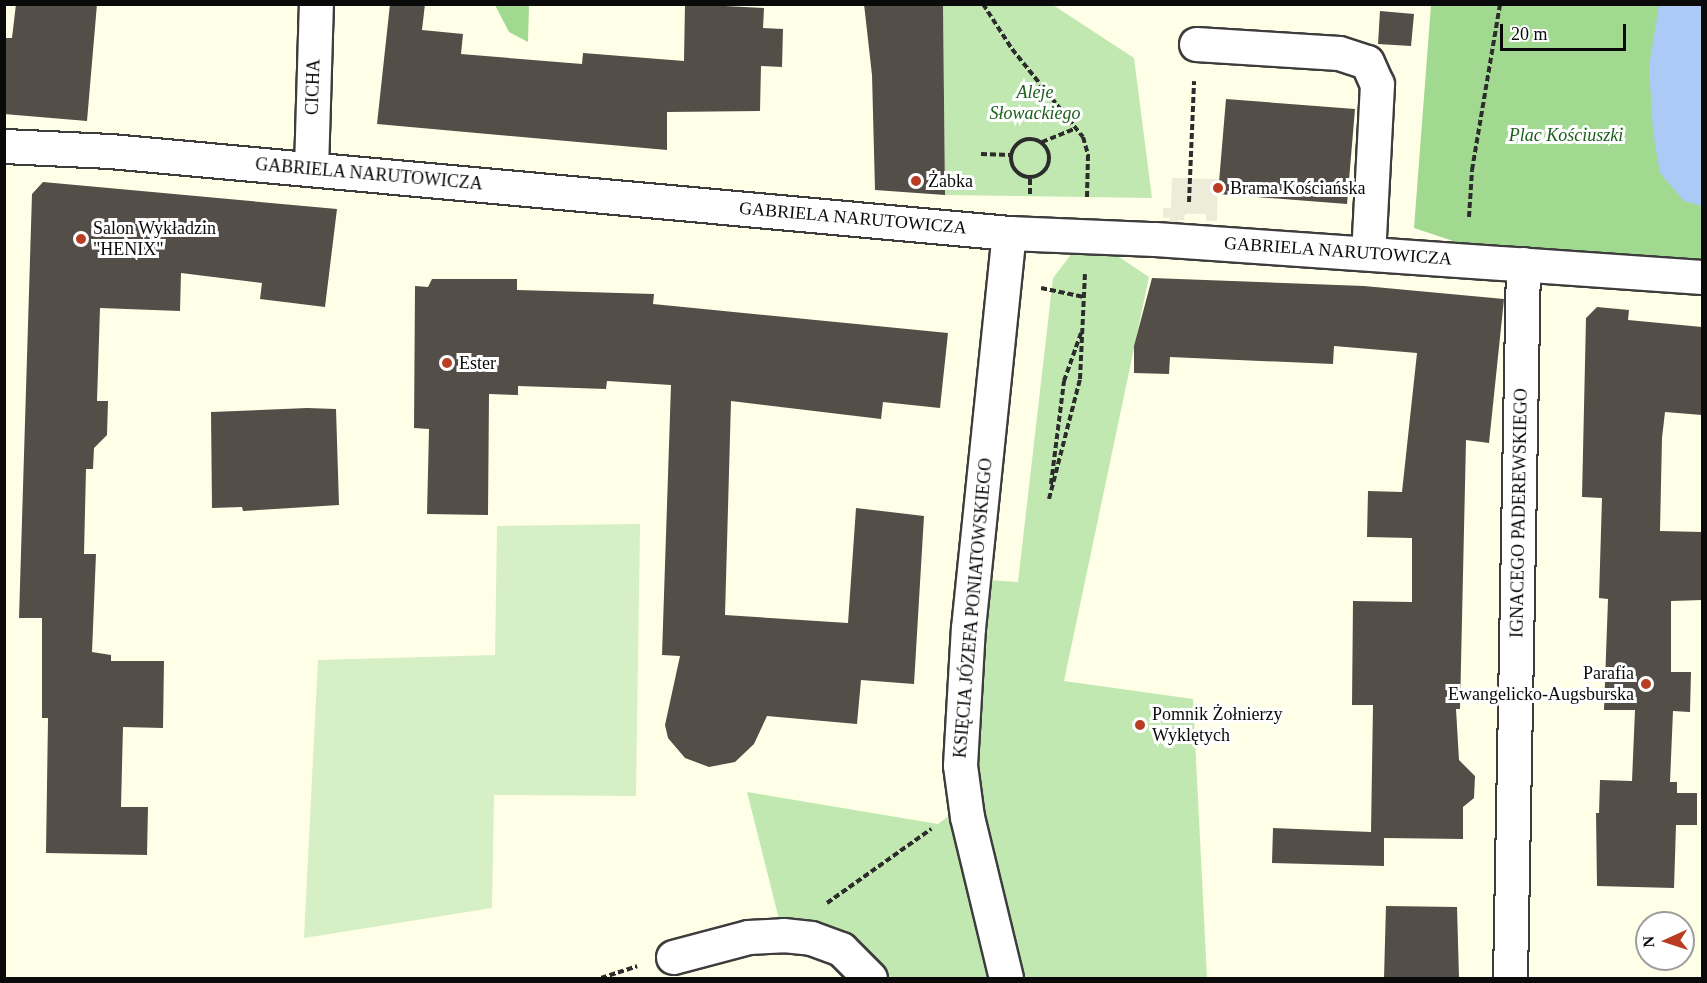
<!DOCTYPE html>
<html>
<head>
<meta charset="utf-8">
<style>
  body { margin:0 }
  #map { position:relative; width:1707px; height:983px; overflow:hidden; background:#ffffe7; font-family:Georgia,serif }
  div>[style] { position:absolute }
  .green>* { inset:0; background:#c2e8b2 }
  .forest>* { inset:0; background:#a2d991 }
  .pitch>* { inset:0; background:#d7efc4 }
  .plaza>* { inset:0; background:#edecd9 }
  .water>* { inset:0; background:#accaf6 }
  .building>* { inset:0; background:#534e47 }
  .path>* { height:4px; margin-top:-2px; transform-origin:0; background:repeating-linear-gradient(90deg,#2c2c2c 0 6px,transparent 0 9px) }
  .path>.ring { margin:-2px; padding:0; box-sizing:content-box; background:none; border:4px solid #2c2c2c; border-radius:50% }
  .roads { filter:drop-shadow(2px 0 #3d3d3d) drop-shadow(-2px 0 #3d3d3d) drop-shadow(0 2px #3d3d3d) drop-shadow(0 -2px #3d3d3d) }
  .minor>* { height:33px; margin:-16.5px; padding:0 16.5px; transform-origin:16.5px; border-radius:16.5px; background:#fff }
  .dots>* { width:16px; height:16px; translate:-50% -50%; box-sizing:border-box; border:3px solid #fff; border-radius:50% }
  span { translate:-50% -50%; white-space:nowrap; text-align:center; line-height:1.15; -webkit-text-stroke:6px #fff; paint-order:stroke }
  .street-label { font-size:18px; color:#0a0a0a }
  .park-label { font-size:18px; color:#1c601c; font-style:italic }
  .poi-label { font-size:18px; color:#0a0a0a }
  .left { translate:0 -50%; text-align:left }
  .right { translate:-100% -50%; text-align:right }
  .frame { position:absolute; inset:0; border:6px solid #0a0a0a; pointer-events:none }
  .north { position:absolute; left:1635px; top:911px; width:60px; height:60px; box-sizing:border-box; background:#fff; border:2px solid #9d9d9d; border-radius:50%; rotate:267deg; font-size:16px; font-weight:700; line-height:24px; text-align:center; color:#0a0a0a }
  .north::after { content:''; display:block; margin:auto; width:21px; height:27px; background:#b93d23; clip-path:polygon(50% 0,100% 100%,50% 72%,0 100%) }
  .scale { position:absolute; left:1500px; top:24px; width:126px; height:27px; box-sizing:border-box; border:3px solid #0a0a0a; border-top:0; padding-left:8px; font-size:18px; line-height:21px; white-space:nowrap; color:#0a0a0a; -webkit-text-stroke:4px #fff; paint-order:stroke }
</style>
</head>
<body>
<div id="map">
  <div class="green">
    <i style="clip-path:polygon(943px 5px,1053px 5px,1134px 58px,1152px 198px,945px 195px)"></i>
    <i style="clip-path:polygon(1086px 235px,1149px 277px,1064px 681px,1193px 699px,1207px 978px,869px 978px,783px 935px,747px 792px,938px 824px,964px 805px,973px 579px,1018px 582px,1053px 278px)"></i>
  </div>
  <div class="forest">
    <i style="clip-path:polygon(495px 5px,529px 5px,528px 42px,509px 32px)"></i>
    <i style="clip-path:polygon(1431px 5px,1702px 5px,1702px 277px,1523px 264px,1414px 228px)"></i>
  </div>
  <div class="pitch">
    <i style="clip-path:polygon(640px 524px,636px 796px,494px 795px,492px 908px,304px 938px,318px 660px,495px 655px,497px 526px)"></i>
  </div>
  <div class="plaza">
    <i style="clip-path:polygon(1172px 178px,1218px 179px,1217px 221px,1206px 221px,1206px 214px,1185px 214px,1184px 220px,1178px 220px,1178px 230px,1170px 229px,1170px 218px,1163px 218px,1163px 208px,1171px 208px)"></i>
  </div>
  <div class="water">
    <i style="clip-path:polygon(1659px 5px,1702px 5px,1702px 206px,1684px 201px,1660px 173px,1653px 132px,1649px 66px)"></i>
  </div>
  <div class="building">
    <i style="clip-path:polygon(16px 4px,97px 4px,87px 121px,4px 114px,4px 38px,12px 38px)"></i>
    <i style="clip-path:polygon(390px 4px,425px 4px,422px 30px,463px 34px,461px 54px,582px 64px,583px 53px,684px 61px,685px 4px,764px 8px,763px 28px,783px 29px,782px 67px,761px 66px,760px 111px,667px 112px,667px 150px,377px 124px)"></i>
    <i style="clip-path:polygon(864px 4px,943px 4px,945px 195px,875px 190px,872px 75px)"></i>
    <i style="clip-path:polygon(1380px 11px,1414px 14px,1411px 46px,1378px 44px)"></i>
    <i style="clip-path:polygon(1226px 99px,1355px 109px,1347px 204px,1218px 194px)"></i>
    <i style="clip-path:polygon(43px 182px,337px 209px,325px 307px,260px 299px,262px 283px,181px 273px,180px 311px,100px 308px,97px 401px,108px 401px,107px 435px,94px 448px,93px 469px,86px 469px,84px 554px,96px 554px,92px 652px,111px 655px,111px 661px,164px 661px,163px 728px,123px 727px,121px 807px,148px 807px,147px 855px,46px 853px,48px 718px,42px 718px,42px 618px,19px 618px,32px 194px)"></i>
    <i style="clip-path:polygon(1152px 278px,1364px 286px,1504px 299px,1489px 443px,1466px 440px,1460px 709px,1456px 709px,1459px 760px,1475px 776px,1474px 798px,1463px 807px,1463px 839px,1384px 838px,1384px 866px,1272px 863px,1273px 828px,1371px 832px,1373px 705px,1352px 705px,1353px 601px,1412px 602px,1412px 538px,1367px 537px,1368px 491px,1402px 492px,1417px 353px,1334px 346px,1333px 364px,1170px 357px,1169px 374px,1134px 373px,1134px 346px)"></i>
    <i style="clip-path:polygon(432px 279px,517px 279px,517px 290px,654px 294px,653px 304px,948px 333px,940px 408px,883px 402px,881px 419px,731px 401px,725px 615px,848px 623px,856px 508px,924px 516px,914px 684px,861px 680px,857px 724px,767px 716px,754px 744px,735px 762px,709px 767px,685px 758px,668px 738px,665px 725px,680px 656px,662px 655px,671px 385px,607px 381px,606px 389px,518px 386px,518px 395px,489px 394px,488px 515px,427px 514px,429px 429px,414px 428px,415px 286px,428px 287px)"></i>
    <i style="clip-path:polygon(1597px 307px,1629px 310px,1628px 320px,1702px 327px,1702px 415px,1665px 412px,1662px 438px,1660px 531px,1702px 532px,1702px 600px,1671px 601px,1671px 672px,1691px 672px,1690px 712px,1673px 711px,1670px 782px,1677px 782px,1677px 793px,1697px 793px,1697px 825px,1676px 825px,1674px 888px,1597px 886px,1596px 813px,1599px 813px,1600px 780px,1632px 781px,1635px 710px,1604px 710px,1608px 599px,1599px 598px,1602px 498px,1582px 497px,1586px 318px)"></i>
    <i style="clip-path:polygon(307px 408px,336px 409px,339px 505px,243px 511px,242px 507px,212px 508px,211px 412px)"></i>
    <i style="clip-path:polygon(1386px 906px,1457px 907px,1459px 978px,1384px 978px)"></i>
  </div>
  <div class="path">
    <i style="left:983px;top:4px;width:54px;rotate:57.2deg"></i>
    <i style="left:1012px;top:49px;width:113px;rotate:51.1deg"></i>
    <i style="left:1083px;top:137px;width:19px;rotate:74deg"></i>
    <i style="left:1088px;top:155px;width:42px;rotate:91.4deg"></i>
    <i class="ring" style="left:1011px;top:139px;width:34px;height:34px"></i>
    <i style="left:1042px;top:142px;width:35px;rotate:-22deg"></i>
    <i style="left:981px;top:154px;width:30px;rotate:2deg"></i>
    <i style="left:1030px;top:194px;width:17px;rotate:-90deg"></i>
    <i style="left:1189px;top:202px;width:121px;rotate:-87.6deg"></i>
    <i style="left:1469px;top:217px;width:47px;rotate:-86.3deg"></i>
    <i style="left:1472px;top:170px;width:168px;rotate:-80.4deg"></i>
    <i style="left:1041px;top:288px;width:44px;rotate:11.8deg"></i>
    <i style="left:1051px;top:484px;width:104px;rotate:-82.8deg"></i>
    <i style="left:1064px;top:381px;width:51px;rotate:-70.5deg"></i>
    <i style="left:1049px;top:499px;width:124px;rotate:-75.5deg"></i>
    <i style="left:1080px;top:379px;width:105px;rotate:-87.3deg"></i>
    <i style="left:827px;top:903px;width:128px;rotate:-35.4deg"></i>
    <i style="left:601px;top:978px;width:38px;rotate:-18deg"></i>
  </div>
  <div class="roads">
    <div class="minor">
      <i style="left:1196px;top:44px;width:143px;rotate:3.6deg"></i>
      <i style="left:1339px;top:53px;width:29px;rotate:18deg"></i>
      <i style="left:1367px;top:62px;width:24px;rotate:66deg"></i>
      <i style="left:1377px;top:84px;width:169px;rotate:93deg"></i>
      <i style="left:4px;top:146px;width:106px;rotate:2.7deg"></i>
      <i style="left:110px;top:151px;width:903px;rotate:5.21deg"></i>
      <i style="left:1009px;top:233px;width:146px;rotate:2.4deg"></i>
      <i style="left:1155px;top:239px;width:548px;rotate:3.97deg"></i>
      <i style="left:311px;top:169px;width:165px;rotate:-88.3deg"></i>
      <i style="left:673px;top:957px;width:78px;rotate:-14.9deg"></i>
      <i style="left:748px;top:937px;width:35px;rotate:-3deg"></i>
      <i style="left:783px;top:935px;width:28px;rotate:6deg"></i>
      <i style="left:811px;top:938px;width:32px;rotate:20deg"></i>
      <i style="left:841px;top:949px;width:41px;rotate:45deg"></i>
      <i style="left:1006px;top:978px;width:166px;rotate:-103.6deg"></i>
      <i style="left:967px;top:817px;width:52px;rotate:-97.7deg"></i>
      <i style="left:960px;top:765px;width:137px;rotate:-86.7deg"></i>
      <i style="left:968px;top:628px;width:397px;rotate:-84.1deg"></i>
      <i style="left:1510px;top:978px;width:714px;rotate:-88.96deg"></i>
    </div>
  </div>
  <div class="dots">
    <i style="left:916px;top:181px;background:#b93d23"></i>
    <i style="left:1218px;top:188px;background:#b93d23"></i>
    <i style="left:81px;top:239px;background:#b93d23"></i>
    <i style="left:447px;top:363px;background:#b93d23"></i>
    <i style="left:1646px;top:684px;background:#b93d23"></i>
    <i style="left:1140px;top:725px;background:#b93d23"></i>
  </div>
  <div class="street-label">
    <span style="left:313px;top:87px;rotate:-88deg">CICHA</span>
    <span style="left:369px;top:174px;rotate:5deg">GABRIELA NARUTOWICZA</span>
    <span style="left:853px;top:218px;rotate:5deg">GABRIELA NARUTOWICZA</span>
    <span style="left:1338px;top:251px;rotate:4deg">GABRIELA NARUTOWICZA</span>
    <span style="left:1519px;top:513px;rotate:-89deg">IGNACEGO PADEREWSKIEGO</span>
    <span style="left:973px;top:608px;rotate:-85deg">KSIĘCIA JÓZEFA PONIATOWSKIEGO</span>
  </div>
  <div class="park-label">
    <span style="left:1035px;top:103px">Aleje<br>Słowackiego</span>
    <span style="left:1566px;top:135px">Plac Kościuszki</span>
  </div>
  <div class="poi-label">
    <span class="left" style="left:928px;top:181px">Żabka</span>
    <span class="left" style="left:1230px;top:188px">Brama Kościańska</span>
    <span class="left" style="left:93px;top:239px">Salon Wykładzin<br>"HENIX"</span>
    <span class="left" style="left:459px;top:363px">Ester</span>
    <span class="right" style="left:1634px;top:684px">Parafia<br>Ewangelicko-Augsburska</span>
    <span class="left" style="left:1152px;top:725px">Pomnik Żołnierzy<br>Wyklętych</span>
  </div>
  <div class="frame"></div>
  <div class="north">N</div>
  <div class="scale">20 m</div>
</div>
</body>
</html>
